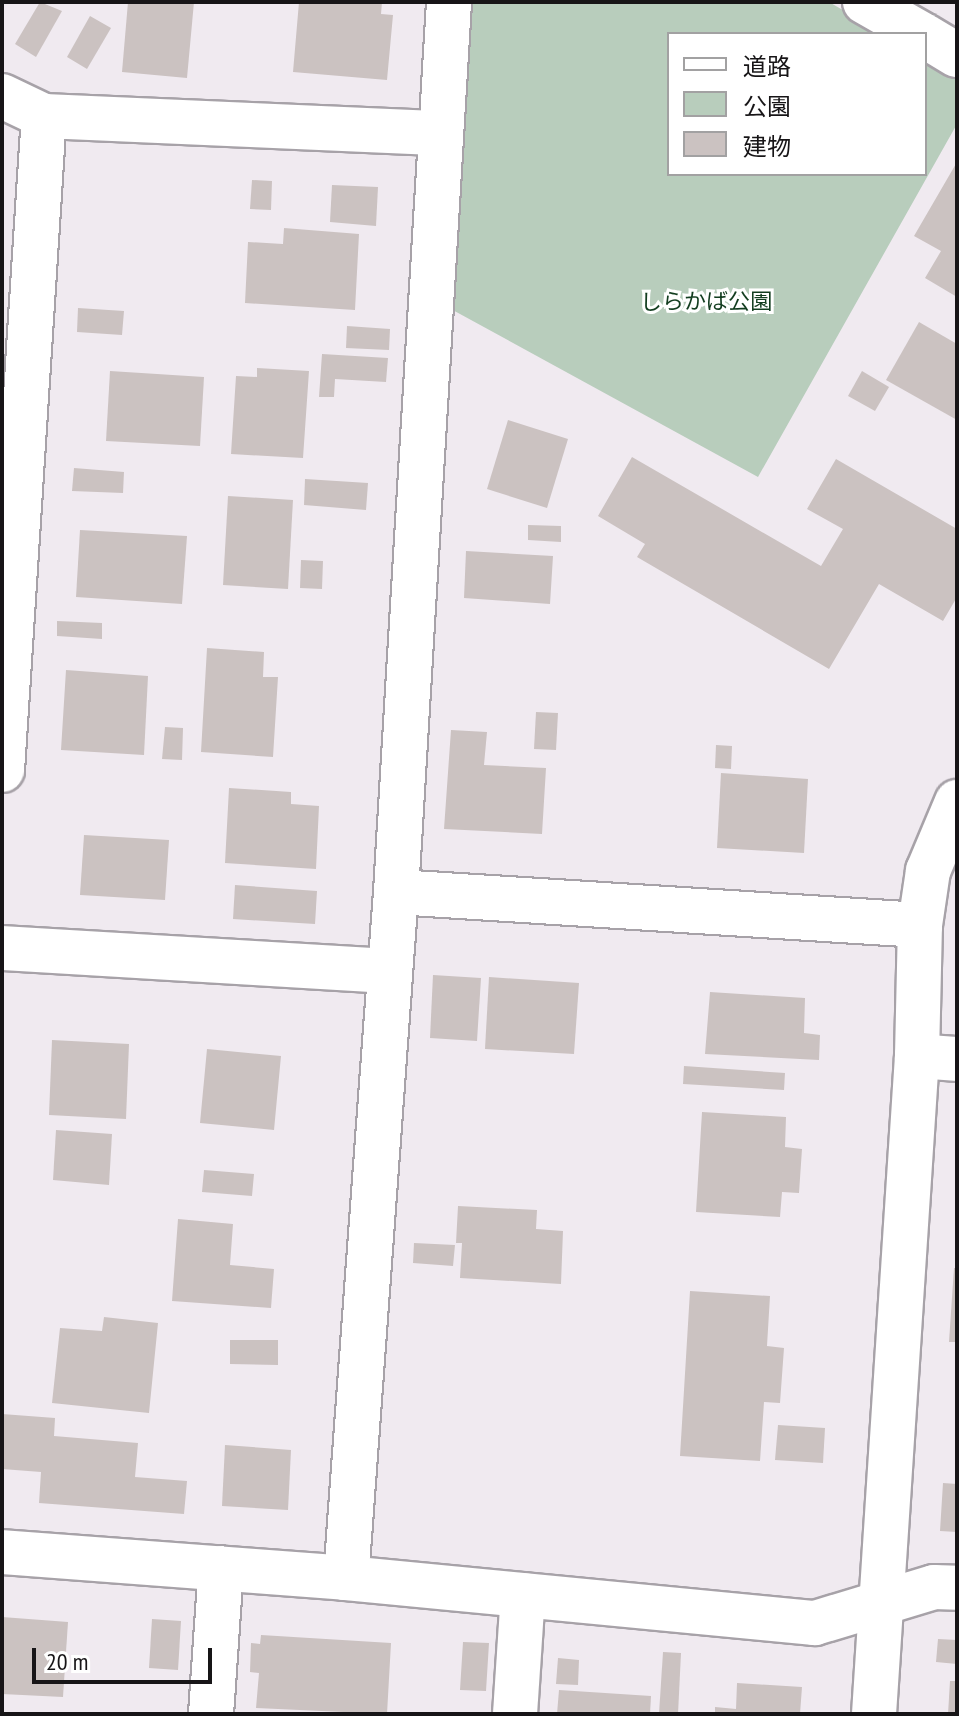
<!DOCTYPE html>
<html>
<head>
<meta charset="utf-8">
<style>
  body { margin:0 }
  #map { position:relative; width:959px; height:1716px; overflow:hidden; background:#f0eaf0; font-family:"PT Sans Narrow","Noto Sans JP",sans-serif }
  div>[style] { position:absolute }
  .green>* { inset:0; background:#b8cdbc }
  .building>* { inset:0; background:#cbc2c1 }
  .roads { filter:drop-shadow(2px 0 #a7a2a8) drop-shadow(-2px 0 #a7a2a8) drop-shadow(0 2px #a7a2a8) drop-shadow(0 -2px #a7a2a8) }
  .minor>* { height:44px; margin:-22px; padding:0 22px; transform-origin:22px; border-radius:22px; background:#fff }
  .tertiary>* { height:44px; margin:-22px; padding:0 22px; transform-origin:22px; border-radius:22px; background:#fff }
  span { translate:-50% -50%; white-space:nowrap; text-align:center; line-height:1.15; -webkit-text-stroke:6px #fff; paint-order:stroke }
  .park-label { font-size:22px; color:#123d1f }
  .frame { position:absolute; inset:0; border:4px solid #171517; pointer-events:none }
  .legend { position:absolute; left:667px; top:32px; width:260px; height:144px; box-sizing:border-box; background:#fff; border:2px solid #a2a1a2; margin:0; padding:10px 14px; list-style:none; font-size:24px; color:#171517 }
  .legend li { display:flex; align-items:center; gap:16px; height:40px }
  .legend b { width:40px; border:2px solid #a2a1a2 }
  .scale { position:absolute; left:32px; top:1648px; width:180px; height:36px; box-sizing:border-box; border:4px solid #171517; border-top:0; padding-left:10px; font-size:24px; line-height:28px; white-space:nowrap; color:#171517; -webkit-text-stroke:6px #fff; paint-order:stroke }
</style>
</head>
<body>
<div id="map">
  <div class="green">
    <i style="clip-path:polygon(467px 2px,829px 2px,884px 34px,669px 34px,669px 174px,925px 174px,925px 57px,957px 76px,957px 124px,758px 477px,449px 308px)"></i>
  </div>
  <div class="building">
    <i style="clip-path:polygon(40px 2px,62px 11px,36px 57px,15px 44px)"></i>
    <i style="clip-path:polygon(128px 2px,194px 2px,187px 78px,122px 72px)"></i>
    <i style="clip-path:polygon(299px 2px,382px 2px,381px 14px,393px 15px,387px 80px,293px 72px)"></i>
    <i style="clip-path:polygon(90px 16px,111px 28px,87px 69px,67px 57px)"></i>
    <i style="clip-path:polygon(957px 162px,957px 297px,925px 278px,941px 251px,914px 236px)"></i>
    <i style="clip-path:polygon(252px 180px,272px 181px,271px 210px,250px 209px)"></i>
    <i style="clip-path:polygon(332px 185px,378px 187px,376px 226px,330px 222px)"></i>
    <i style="clip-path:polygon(284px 228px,359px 234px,355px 310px,245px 303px,248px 242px,283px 244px)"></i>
    <i style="clip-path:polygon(78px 308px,124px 311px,122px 335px,77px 332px)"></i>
    <i style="clip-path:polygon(919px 322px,957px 344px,957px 420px,886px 380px)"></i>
    <i style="clip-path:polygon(347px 326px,390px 329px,389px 350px,346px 348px)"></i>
    <i style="clip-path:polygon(322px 354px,388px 358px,386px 382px,335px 379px,334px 397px,319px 397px)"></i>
    <i style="clip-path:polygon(257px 368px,309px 371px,303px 458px,231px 454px,236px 376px,257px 377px)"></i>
    <i style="clip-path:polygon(110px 371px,204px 377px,200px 446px,106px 441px)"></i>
    <i style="clip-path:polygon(862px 371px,889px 387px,875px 411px,848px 396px)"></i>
    <i style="clip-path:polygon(508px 420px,568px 439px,547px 508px,487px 489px)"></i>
    <i style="clip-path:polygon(632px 457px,821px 566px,843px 529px,807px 509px,836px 459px,957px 529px,957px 597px,943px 621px,879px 584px,829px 669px,637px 557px,645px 544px,598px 516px)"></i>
    <i style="clip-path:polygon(74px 468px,124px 472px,123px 493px,72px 491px)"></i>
    <i style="clip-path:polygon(305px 479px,368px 483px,366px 510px,304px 505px)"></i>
    <i style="clip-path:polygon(228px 496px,293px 500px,288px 589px,223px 585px)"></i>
    <i style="clip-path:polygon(528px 525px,561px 526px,561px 542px,528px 540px)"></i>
    <i style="clip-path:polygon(80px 530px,187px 536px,182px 604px,76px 597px)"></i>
    <i style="clip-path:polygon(466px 551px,553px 556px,550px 604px,464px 598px)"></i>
    <i style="clip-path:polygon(301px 560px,323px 561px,322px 589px,300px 588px)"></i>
    <i style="clip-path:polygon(57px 621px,102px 623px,102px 639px,57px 636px)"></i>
    <i style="clip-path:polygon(207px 648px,264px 652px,263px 677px,278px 677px,273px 757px,201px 752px)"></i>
    <i style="clip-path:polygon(66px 670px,148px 676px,144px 755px,61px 750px)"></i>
    <i style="clip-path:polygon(536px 712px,558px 713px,556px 750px,534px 749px)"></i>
    <i style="clip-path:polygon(165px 727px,183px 728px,182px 760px,162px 759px)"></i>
    <i style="clip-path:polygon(451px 730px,487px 732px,484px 765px,546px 768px,542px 834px,444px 829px)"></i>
    <i style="clip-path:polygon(716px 745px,732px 746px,731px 769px,715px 768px)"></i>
    <i style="clip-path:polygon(721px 773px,808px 779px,804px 853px,717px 848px)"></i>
    <i style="clip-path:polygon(229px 788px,291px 792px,291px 804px,319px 806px,316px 869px,225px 863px)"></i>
    <i style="clip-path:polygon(84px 835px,169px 840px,165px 900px,80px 895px)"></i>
    <i style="clip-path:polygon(235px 885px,317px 891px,315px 924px,233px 919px)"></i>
    <i style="clip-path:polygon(433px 975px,481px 978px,477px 1041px,430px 1038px)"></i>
    <i style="clip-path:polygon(489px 977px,579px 983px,574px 1054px,485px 1049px)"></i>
    <i style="clip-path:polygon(710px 992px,805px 998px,804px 1033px,820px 1035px,819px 1060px,705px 1054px)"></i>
    <i style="clip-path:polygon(52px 1040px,129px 1044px,126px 1119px,49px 1115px)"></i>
    <i style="clip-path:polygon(207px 1049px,281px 1056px,274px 1130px,200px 1123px)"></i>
    <i style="clip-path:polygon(684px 1066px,785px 1073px,784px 1090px,683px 1084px)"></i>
    <i style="clip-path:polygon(702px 1112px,786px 1117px,785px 1147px,802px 1149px,799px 1193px,782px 1192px,780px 1217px,696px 1212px)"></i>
    <i style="clip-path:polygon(56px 1130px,112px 1134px,109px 1185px,53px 1180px)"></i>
    <i style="clip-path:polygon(204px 1170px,254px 1174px,252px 1196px,202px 1192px)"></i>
    <i style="clip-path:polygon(458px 1206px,537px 1210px,536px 1229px,563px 1231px,561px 1284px,460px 1278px,462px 1243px,456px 1243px)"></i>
    <i style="clip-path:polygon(178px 1219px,233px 1224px,230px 1265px,274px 1269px,271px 1308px,172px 1301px)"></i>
    <i style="clip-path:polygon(414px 1243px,455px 1245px,453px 1266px,413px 1263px)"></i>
    <i style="clip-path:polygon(954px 1268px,957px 1268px,957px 1342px,949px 1342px)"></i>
    <i style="clip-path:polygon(690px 1291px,770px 1296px,767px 1346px,784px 1348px,780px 1403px,764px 1402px,760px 1461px,680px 1456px)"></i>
    <i style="clip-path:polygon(104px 1317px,158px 1323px,149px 1413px,52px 1403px,60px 1328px,102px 1331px)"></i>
    <i style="clip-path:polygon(230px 1340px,278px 1340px,278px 1365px,230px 1364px)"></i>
    <i style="clip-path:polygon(2px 1414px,55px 1418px,54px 1436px,138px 1443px,135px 1477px,187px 1481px,184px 1514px,39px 1503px,41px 1472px,2px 1469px)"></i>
    <i style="clip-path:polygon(778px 1425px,825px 1428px,823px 1463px,775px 1460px)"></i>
    <i style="clip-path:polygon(225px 1445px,291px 1450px,288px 1510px,222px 1506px)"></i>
    <i style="clip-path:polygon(943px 1483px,957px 1484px,957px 1532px,940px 1531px)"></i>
    <i style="clip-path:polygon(2px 1617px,68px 1622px,63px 1697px,2px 1694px)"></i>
    <i style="clip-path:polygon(152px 1619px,181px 1621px,178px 1670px,149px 1668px)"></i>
    <i style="clip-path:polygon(261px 1635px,391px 1643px,387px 1714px,256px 1708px,259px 1673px,250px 1672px,251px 1643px,260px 1644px)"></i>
    <i style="clip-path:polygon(938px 1639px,957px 1640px,957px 1664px,936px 1662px)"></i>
    <i style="clip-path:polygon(463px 1642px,489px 1643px,486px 1691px,460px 1690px)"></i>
    <i style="clip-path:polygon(663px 1652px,681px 1653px,678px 1714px,659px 1714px)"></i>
    <i style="clip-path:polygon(558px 1658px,579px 1660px,578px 1685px,556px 1684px)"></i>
    <i style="clip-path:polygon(950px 1681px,957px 1681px,957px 1714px,948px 1714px)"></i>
    <i style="clip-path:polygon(737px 1683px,802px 1687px,800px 1714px,715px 1714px,715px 1707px,736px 1709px)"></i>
    <i style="clip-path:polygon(559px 1690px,651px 1696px,650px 1714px,557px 1714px)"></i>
  </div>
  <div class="roads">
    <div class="minor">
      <i style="left:865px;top:2px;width:64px;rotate:29.7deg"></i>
      <i style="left:925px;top:36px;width:37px;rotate:31deg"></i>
      <i style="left:2px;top:96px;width:47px;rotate:25.5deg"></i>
      <i style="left:44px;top:116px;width:397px;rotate:2.5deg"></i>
      <i style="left:2px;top:770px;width:655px;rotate:-86.33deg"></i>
      <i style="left:396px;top:892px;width:525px;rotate:3.6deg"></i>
      <i style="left:2px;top:948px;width:386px;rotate:3.4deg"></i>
      <i style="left:917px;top:1056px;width:40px;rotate:4.3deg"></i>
      <i style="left:2px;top:1552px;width:345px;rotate:4.3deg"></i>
      <i style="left:346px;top:1578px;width:471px;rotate:5.5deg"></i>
      <i style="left:815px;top:1623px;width:124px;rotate:-16.8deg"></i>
      <i style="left:934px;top:1587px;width:23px;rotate:2deg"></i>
      <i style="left:346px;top:1578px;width:688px;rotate:-85.83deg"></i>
      <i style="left:396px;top:892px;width:892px;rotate:-86.59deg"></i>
      <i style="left:211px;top:1714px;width:146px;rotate:-86.1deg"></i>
      <i style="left:515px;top:1714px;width:119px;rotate:-86.2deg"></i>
    </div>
    <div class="tertiary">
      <i style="left:874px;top:1714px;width:659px;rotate:-86.26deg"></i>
      <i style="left:917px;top:1056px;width:131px;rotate:-88.7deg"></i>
      <i style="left:920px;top:925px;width:55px;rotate:-81.6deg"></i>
      <i style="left:928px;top:871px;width:75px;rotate:-67.2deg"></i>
    </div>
  </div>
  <div class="park-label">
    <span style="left:706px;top:302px">しらかば公園</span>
  </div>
  <div class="frame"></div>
  <ul class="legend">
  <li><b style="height:10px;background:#fff"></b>道路</li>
  <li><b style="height:22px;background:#b8cdbc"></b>公園</li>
  <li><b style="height:22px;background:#cbc2c1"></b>建物</li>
  </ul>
  <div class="scale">20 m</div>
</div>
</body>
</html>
